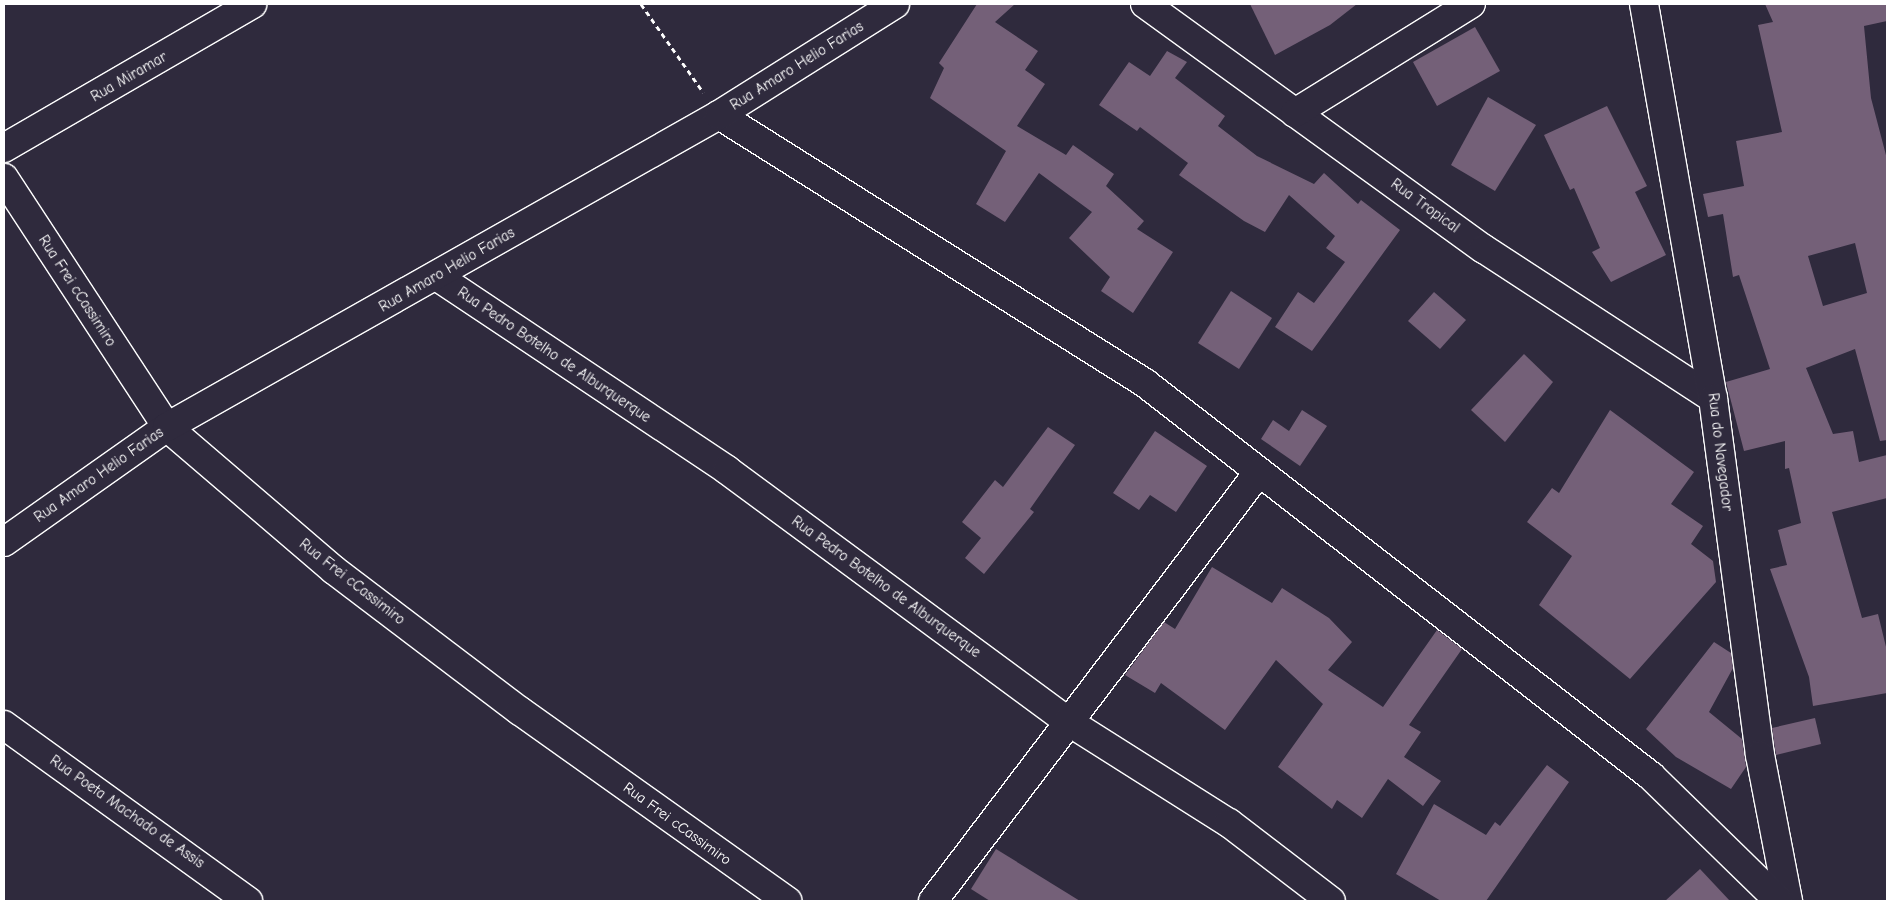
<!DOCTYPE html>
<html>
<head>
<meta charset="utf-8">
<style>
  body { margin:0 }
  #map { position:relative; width:1891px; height:905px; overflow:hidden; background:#2f2a3d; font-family:"Comic Neue",sans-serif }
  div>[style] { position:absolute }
  .building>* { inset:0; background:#746078 }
  .path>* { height:3px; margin-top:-1.5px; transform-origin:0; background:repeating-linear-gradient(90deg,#fff 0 5px,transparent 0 9px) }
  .roads { filter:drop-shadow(1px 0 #fff) drop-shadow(-1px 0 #fff) drop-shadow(0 1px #fff) drop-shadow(0 -1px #fff) }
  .street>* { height:28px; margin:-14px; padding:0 14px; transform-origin:14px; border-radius:14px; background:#2f2a3d }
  span { translate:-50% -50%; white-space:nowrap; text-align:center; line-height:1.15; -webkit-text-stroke:4px #2f2a3d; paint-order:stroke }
  .street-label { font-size:15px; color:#fff }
  .frame { position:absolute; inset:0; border:5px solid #fff; pointer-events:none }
</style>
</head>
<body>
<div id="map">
  <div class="building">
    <i style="clip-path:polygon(977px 4px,1015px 4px,995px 22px,1038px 51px,1025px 70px,1045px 84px,1017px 126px,1066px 155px,1073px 145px,1114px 174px,1106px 186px,1144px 221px,1137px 229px,1173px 252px,1133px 313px,1101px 291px,1110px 277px,1069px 238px,1092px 212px,1039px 173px,1005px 222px,976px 204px,1006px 151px,930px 98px,944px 68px,939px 63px)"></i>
    <i style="clip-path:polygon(1250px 4px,1357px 4px,1330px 25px,1275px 55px)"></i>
    <i style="clip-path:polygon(evenodd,1765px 4px,1887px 4px,1887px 21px,1864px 26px,1871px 98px,1887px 159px,1887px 440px,1880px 441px,1855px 349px,1806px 368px,1833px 434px,1853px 431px,1859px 462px,1887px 455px,1887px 498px,1832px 512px,1862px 618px,1878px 614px,1887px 651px,1887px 693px,1813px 706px,1809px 677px,1770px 569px,1787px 565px,1778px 530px,1801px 523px,1789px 468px,1785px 469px,1785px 441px,1744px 451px,1726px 382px,1770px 369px,1739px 275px,1733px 277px,1723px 214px,1708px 217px,1703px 194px,1744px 186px,1736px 141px,1782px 132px,1758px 25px,1773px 22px,1765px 4px,1855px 243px,1867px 293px,1823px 306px,1808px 256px,1855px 243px)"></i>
    <i style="clip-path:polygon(1475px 27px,1500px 71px,1437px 106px,1413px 62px)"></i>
    <i style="clip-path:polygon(1167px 51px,1187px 62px,1175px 78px,1225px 116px,1218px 126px,1257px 156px,1314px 184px,1324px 173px,1358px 204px,1361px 200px,1400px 230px,1312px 351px,1275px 327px,1298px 292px,1314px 303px,1345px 262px,1326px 248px,1335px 236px,1289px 195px,1265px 232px,1244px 221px,1179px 175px,1188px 163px,1140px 127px,1137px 131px,1099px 105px,1129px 62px,1150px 76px)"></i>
    <i style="clip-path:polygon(1488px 97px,1536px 125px,1495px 191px,1451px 165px)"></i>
    <i style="clip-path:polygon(1607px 106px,1647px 186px,1635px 192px,1666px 255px,1611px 282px,1592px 252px,1600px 248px,1574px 188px,1570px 190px,1544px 135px)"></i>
    <i style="clip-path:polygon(1231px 291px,1272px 318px,1239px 369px,1198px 343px)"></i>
    <i style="clip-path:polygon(1434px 292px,1466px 320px,1440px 349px,1408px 321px)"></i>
    <i style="clip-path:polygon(1524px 354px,1553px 382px,1505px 442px,1471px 410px)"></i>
    <i style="clip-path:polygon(1302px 410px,1327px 426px,1300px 466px,1261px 439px,1273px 420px,1289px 431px)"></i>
    <i style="clip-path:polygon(1610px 410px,1694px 472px,1671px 504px,1703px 526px,1691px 544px,1713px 561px,1716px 582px,1630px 679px,1539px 605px,1572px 556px,1527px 522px,1552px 488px,1559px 493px)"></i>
    <i style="clip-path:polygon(1048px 427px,1075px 445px,1030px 509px,1034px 512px,984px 574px,965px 558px,981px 538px,962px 522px,995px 480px,1003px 487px)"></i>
    <i style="clip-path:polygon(1155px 431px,1207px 466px,1176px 512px,1150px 495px,1139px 510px,1113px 493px)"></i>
    <i style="clip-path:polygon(1212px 567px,1272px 603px,1282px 588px,1329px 618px,1352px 642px,1328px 670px,1383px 707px,1437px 630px,1462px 649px,1409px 725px,1421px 732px,1404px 757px,1441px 781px,1423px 806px,1388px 779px,1362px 818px,1337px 800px,1332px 809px,1278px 767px,1323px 704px,1276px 660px,1225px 730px,1161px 683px,1155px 693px,1125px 675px,1164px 622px,1175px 629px)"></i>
    <i style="clip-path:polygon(1714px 642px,1731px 653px,1733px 668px,1709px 712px,1742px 739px,1746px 767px,1731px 789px,1676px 757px,1646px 729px)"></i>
    <i style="clip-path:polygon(1815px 718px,1821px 744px,1776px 755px,1772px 728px)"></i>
    <i style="clip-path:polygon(1547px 765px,1569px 782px,1486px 901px,1441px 901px,1396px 874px,1434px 804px,1486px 835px,1495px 822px,1500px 826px)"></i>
    <i style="clip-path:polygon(996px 849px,1080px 901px,990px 901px,971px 889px)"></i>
    <i style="clip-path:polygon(1700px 869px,1730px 901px,1665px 901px)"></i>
  </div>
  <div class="path">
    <i style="left:641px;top:4px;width:108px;rotate:54.8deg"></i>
  </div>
  <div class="roads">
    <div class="street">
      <i style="left:1145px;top:4px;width:418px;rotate:35.9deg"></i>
      <i style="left:1484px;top:249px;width:273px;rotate:33.1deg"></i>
      <i style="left:1644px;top:4px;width:400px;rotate:80.1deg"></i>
      <i style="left:1713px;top:398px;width:360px;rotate:82.5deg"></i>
      <i style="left:1760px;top:755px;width:149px;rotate:79.1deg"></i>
      <i style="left:1295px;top:113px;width:207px;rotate:-31.8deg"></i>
      <i style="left:719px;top:115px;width:503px;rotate:32.17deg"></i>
      <i style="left:1145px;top:383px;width:641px;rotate:37.84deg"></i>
      <i style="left:1651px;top:776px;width:179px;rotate:44.3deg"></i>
      <i style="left:4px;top:148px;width:287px;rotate:-30.1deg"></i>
      <i style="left:4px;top:178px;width:298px;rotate:56.8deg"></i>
      <i style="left:167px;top:427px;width:220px;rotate:40.6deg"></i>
      <i style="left:334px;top:570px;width:233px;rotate:37.2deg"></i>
      <i style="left:520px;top:711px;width:328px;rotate:35.4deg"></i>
      <i style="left:438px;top:277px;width:348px;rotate:33.7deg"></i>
      <i style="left:727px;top:470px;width:425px;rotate:36.4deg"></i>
      <i style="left:1069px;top:722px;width:189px;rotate:32.3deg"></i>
      <i style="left:1229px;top:823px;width:128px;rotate:37.4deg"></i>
      <i style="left:4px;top:542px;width:199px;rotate:-35.2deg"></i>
      <i style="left:167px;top:427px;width:634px;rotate:-29.48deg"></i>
      <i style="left:719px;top:115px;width:208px;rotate:-32.2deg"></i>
      <i style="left:4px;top:725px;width:301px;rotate:35.8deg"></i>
      <i style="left:933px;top:901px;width:537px;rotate:-52.79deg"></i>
    </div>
  </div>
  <div class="street-label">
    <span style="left:797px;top:66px;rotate:-32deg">Rua Amaro Helio Farias</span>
    <span style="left:129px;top:77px;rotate:-30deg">Rua Miramar</span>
    <span style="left:1425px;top:206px;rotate:36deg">Rua Tropical</span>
    <span style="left:447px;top:270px;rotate:-30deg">Rua Amaro Helio Farias</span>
    <span style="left:77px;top:291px;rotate:57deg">Rua Frei cCassimiro</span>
    <span style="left:554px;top:355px;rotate:34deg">Rua Pedro Botelho de Alburquerque</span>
    <span style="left:1720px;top:452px;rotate:83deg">Rua do Navegador</span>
    <span style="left:99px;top:475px;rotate:-35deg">Rua Amaro Helio Farias</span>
    <span style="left:352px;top:582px;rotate:38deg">Rua Frei cCassimiro</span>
    <span style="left:886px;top:587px;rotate:36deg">Rua Pedro Botelho de Alburquerque</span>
    <span style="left:127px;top:812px;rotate:35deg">Rua Poeta Machado de Assis</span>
    <span style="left:677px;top:824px;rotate:36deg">Rua Frei cCassimiro</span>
  </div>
  <div class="frame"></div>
</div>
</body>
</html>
